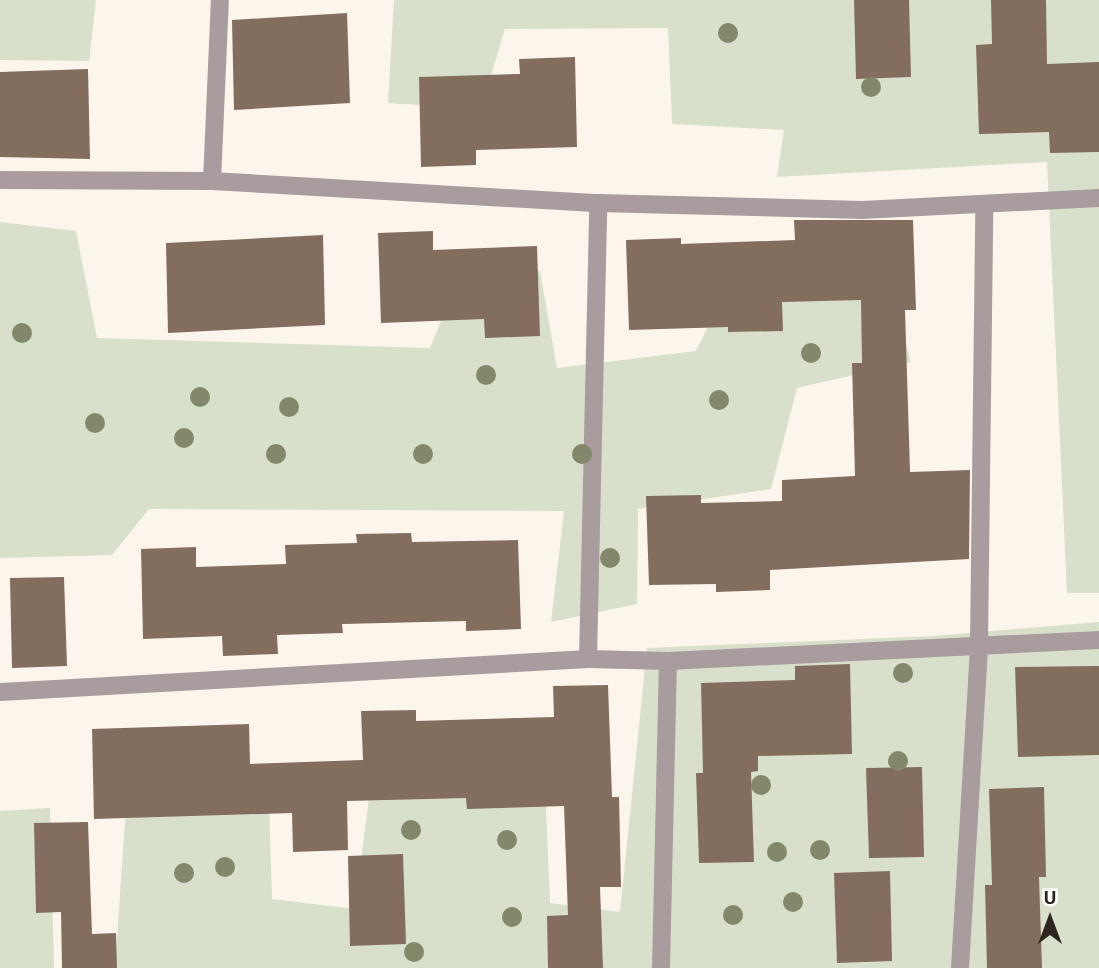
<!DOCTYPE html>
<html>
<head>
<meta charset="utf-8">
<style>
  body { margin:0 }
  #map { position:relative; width:1099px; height:968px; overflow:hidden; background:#fcf5ec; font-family:Roboto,sans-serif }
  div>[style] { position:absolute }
  .green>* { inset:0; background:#d8e0cb }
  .building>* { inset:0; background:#836d5e }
  .minor>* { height:18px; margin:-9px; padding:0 9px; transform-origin:9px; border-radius:9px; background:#a99c9e }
  .trees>* { width:20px; height:20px; margin:-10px; border-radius:50%; background:#84886a }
  span { translate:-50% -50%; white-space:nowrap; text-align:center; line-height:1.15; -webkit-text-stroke:6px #fff; paint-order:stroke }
  .north { position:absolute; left:1015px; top:884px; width:70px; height:70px; -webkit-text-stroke:5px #fff; paint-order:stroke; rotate:0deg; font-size:19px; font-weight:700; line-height:28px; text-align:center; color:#2d261e }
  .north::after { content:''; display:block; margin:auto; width:24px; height:32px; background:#2d261e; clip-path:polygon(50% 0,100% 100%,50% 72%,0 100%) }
</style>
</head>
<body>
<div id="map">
  <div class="green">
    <i style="clip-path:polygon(0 0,96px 0,89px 61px,0 60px)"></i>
    <i style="clip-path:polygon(394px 0,1099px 0,1099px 593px,1067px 593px,1047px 162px,777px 177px,784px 130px,672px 124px,668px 28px,505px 29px,481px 109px,388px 103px)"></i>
    <i style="clip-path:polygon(0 222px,76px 231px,97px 338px,430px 348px,464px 266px,540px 271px,557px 368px,696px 351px,736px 271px,889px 285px,911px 362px,797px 388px,771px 489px,638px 509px,637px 604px,551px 622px,564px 511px,149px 509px,112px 555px,0 558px)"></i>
    <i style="clip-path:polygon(1099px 622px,1099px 968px,115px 968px,126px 806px,269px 804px,272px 899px,355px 909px,371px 782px,545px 783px,550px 903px,620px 912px,647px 648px,933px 636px)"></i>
    <i style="clip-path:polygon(50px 808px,54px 968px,0 968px,0 811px)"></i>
  </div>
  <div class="building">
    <i style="clip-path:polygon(854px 0,909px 0,911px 77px,856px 79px)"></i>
    <i style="clip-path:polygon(991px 0,1046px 0,1047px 64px,1099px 62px,1099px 152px,1050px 153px,1049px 132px,979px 134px,976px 45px,992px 44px)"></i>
    <i style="clip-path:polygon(347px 13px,350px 103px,234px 110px,232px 20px)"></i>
    <i style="clip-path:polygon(575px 57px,577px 147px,476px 150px,476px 165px,421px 167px,419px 77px,520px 74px,519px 59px)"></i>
    <i style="clip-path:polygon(88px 69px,90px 159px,0 157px,0 72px)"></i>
    <i style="clip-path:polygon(794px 220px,913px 220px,916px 310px,905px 310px,910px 472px,970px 470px,969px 559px,770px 570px,770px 590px,716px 592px,716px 584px,649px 585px,646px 496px,701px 495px,701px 503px,782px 501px,782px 480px,855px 476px,852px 363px,862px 363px,861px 300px,782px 302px,783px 331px,728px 332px,728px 327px,629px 330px,626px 240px,681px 238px,681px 244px,795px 240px)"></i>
    <i style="clip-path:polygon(433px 231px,433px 250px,537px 246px,540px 336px,485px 338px,484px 319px,381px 323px,378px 233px)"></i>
    <i style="clip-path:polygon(323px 235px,325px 325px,168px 333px,166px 243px)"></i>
    <i style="clip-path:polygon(411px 533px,412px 542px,518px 540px,521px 629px,466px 631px,466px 621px,342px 624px,343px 633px,277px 635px,278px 654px,223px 656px,222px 636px,143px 639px,141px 549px,196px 547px,196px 567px,286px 564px,285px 545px,357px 543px,356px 534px)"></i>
    <i style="clip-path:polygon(64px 577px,67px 666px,12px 668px,10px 578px)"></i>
    <i style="clip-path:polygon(850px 664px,852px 754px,758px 756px,758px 771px,751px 772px,754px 862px,699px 863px,696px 773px,703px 773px,701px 683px,795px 680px,795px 666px)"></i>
    <i style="clip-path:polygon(1099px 666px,1099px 755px,1018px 757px,1015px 667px)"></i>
    <i style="clip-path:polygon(608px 685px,612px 797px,619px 797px,621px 887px,600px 887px,603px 968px,548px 968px,547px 916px,568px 915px,564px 806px,467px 809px,466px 798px,347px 801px,348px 850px,293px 852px,292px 813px,94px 819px,92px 729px,249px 724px,250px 764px,363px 760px,361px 711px,416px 710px,416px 721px,554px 717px,553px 686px)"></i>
    <i style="clip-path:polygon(922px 767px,924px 857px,869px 858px,866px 768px)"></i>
    <i style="clip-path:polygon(1044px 787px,1046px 877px,1039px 877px,1042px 968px,987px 968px,985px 885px,992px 885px,989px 789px)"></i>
    <i style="clip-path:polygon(88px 822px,92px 934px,116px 933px,117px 968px,62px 968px,61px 912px,36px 913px,34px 823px)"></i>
    <i style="clip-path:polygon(403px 854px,406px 944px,350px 946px,348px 856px)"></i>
    <i style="clip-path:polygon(890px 871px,892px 961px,837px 963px,834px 873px)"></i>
  </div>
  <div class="minor">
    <i style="left:0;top:180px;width:212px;rotate:0.3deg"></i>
    <i style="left:212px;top:181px;width:387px;rotate:3.3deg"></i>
    <i style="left:598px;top:203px;width:264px;rotate:1.5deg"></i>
    <i style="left:862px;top:210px;width:237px;rotate:-2.9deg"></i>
    <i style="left:212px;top:181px;width:181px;rotate:-87.5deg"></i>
    <i style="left:588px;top:659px;width:456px;rotate:-88.7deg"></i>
    <i style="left:0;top:692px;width:589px;rotate:-3.21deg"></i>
    <i style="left:588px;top:659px;width:80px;rotate:1.4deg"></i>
    <i style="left:668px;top:661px;width:432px;rotate:-2.8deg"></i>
    <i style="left:661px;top:968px;width:307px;rotate:-88.7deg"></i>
    <i style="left:960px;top:968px;width:325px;rotate:-86.6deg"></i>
    <i style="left:979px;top:644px;width:440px;rotate:-89.3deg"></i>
  </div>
  <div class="trees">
    <i style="left:728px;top:33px"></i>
    <i style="left:871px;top:87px"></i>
    <i style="left:22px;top:333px"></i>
    <i style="left:811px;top:353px"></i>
    <i style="left:486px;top:375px"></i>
    <i style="left:200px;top:397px"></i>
    <i style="left:719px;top:400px"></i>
    <i style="left:289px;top:407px"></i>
    <i style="left:95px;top:423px"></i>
    <i style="left:184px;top:438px"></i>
    <i style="left:276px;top:454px"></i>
    <i style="left:423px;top:454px"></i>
    <i style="left:582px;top:454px"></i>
    <i style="left:610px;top:558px"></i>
    <i style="left:903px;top:673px"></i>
    <i style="left:898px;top:761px"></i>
    <i style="left:761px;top:785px"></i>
    <i style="left:411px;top:830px"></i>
    <i style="left:507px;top:840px"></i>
    <i style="left:820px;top:850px"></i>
    <i style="left:777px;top:852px"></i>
    <i style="left:225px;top:867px"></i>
    <i style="left:184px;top:873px"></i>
    <i style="left:793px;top:902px"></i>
    <i style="left:733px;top:915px"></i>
    <i style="left:512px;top:917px"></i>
    <i style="left:414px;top:952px"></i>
  </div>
  <div class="north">U</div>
</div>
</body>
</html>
